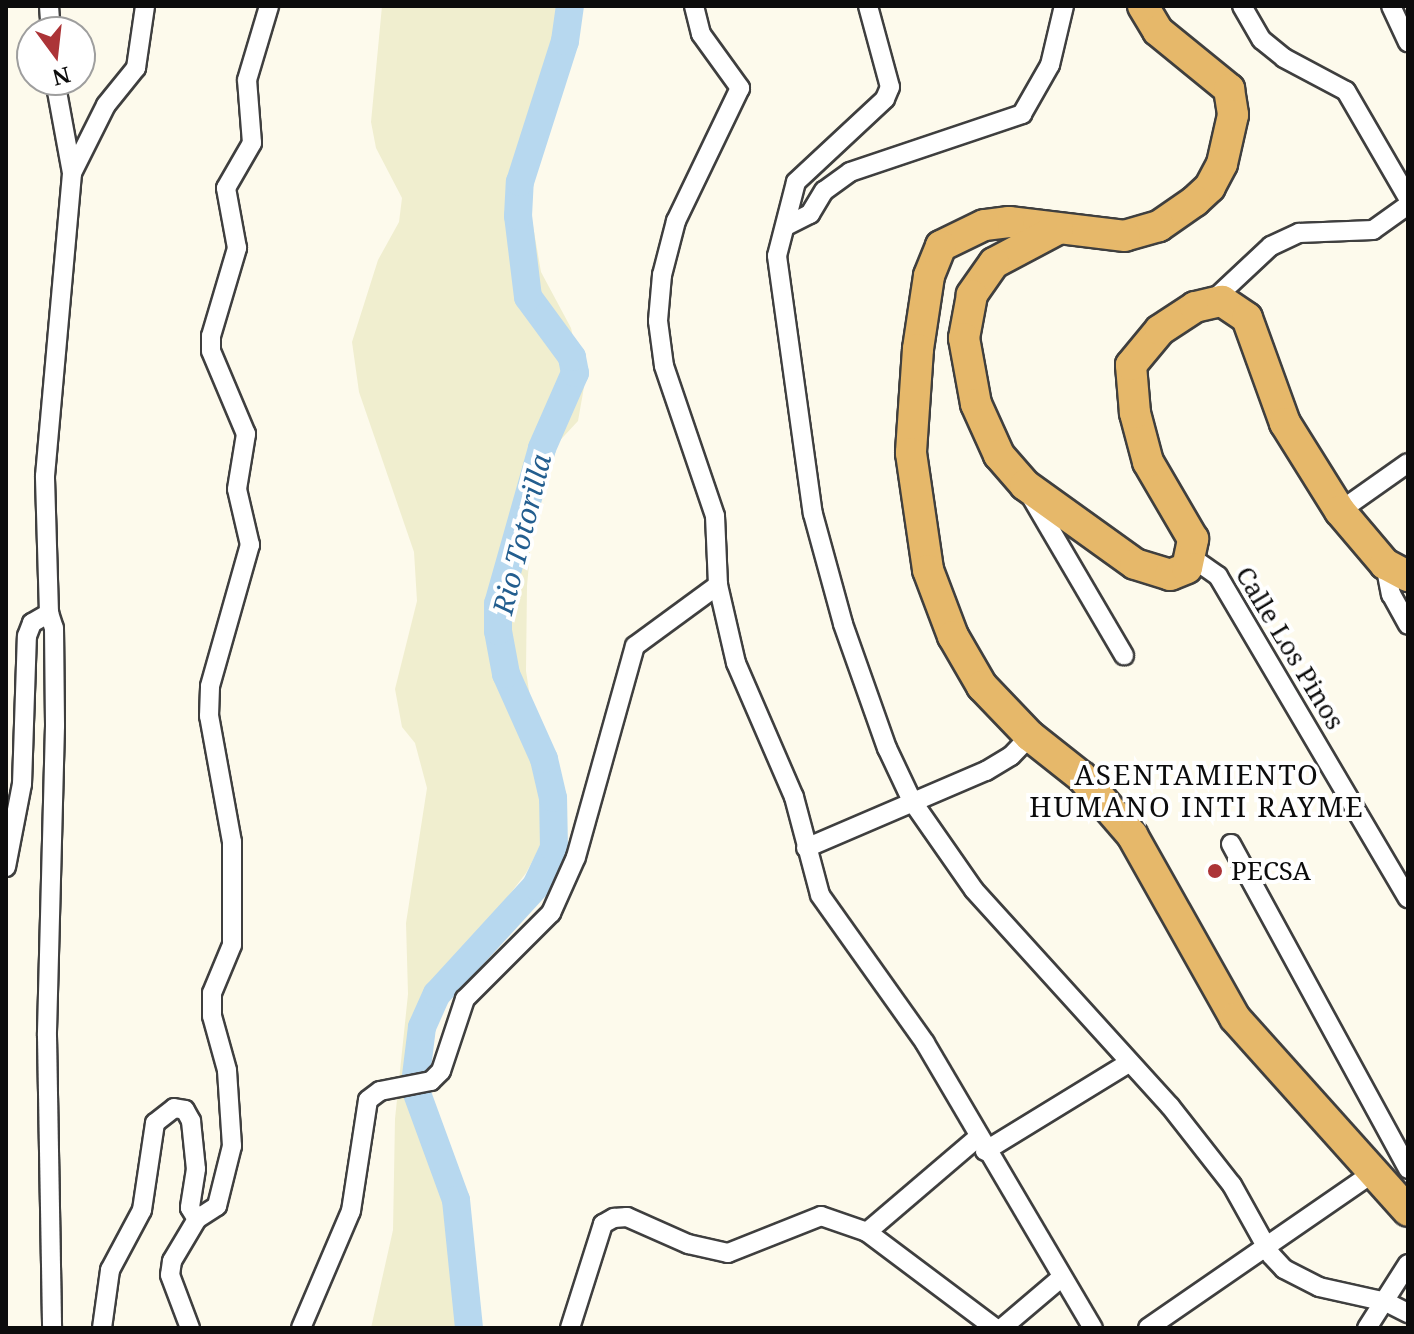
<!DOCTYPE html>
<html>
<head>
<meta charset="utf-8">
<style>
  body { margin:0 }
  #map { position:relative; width:1414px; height:1334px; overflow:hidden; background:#fdfaec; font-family:"Noto Serif",serif }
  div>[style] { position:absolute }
  .farmland>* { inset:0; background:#f0eecf }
  .river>* { height:28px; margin:-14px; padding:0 14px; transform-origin:14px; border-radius:14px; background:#b7d8ef }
  .roads { filter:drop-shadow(2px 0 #3f3f3f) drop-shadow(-2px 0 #3f3f3f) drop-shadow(0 2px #3f3f3f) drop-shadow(0 -2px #3f3f3f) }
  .minor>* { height:18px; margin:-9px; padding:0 9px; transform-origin:9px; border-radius:9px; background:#fff }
  .trunk>* { height:30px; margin:-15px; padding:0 15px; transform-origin:15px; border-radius:15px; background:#e6b86a }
  .dots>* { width:22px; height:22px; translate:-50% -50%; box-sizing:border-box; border:4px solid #fff; border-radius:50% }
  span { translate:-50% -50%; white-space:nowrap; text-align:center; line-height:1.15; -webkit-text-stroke:8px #fff; paint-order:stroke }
  .street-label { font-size:26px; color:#0c0c0c }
  .poi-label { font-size:26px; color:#0c0c0c }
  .left { translate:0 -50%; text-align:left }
  .water-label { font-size:28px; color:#235e8f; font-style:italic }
  .neighbourhood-label { font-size:28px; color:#0c0c0c; letter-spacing:2px }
  .frame { position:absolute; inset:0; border:8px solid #0c0c0c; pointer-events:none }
  .north { position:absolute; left:16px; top:16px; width:80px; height:80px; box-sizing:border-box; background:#fff; border:2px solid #9e9e9e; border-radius:50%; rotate:165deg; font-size:22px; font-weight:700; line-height:32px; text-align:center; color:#0c0c0c }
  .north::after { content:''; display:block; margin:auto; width:28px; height:36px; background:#ac3437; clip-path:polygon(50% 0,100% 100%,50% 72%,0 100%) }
</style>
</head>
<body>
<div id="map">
  <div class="farmland">
    <i style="clip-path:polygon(382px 6px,579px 6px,564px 31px,532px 158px,532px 220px,541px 272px,571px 328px,584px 387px,578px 421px,538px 464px,527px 586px,526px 671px,535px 730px,559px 811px,526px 873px,436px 990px,417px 1089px,451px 1185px,469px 1285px,464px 1328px,371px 1328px,393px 1230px,395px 1119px,408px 994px,406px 923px,427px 788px,415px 743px,402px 727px,395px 689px,417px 601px,414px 552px,359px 392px,352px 342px,378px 260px,399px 222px,402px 198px,376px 148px,371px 122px)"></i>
  </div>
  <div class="river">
    <i style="left:415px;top:1084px;width:57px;rotate:-83deg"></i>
    <i style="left:422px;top:1027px;width:36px;rotate:-66deg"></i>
    <i style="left:437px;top:994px;width:147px;rotate:-47.5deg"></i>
    <i style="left:536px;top:886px;width:42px;rotate:-64.7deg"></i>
    <i style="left:554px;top:848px;width:50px;rotate:-91.1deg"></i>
    <i style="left:553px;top:798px;width:40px;rotate:-103deg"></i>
    <i style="left:544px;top:759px;width:93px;rotate:-114.1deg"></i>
    <i style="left:506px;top:674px;width:44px;rotate:-100.5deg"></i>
    <i style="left:498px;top:631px;width:27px;rotate:-90deg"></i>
    <i style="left:498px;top:604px;width:162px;rotate:-74.2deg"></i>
    <i style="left:542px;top:448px;width:82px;rotate:-66.3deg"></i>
    <i style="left:575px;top:373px;width:16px;rotate:-101deg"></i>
    <i style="left:572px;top:357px;width:74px;rotate:-126.3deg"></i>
    <i style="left:528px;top:297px;width:82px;rotate:-97deg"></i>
    <i style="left:518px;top:216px;width:34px;rotate:-87deg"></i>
    <i style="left:520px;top:182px;width:148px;rotate:-72.3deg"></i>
    <i style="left:565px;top:41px;width:35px;rotate:-82deg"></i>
    <i style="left:415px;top:1088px;width:119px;rotate:69.9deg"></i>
    <i style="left:456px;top:1200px;width:129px;rotate:84.2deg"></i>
  </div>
  <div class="roads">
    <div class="minor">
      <i style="left:49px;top:6px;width:26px;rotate:86deg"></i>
      <i style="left:694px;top:6px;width:29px;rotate:76deg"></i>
      <i style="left:701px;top:34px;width:67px;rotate:54.2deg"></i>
      <i style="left:740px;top:88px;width:148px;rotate:115.7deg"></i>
      <i style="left:676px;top:221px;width:56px;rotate:104.5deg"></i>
      <i style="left:662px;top:275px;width:46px;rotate:95deg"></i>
      <i style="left:658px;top:321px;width:45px;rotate:82.4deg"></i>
      <i style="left:664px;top:366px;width:158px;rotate:71.2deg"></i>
      <i style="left:715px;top:516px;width:69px;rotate:87.5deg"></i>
      <i style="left:718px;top:585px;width:80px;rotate:77deg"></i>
      <i style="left:736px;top:663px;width:146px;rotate:66.6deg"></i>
      <i style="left:794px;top:797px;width:101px;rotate:75.1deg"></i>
      <i style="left:820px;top:895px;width:181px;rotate:54.6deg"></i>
      <i style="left:925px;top:1043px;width:331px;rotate:59.5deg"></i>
      <i style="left:868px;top:6px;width:84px;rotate:74.8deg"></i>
      <i style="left:890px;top:87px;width:13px;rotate:113deg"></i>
      <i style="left:885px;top:99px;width:122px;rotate:137deg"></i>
      <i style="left:796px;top:182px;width:76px;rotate:104.4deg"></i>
      <i style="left:777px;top:256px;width:260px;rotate:82.1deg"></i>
      <i style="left:813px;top:514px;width:114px;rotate:74.7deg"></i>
      <i style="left:843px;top:624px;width:132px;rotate:70.5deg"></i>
      <i style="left:887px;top:748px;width:59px;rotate:64.7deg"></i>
      <i style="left:912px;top:801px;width:108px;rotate:55.1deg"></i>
      <i style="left:974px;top:890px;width:292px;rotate:47.8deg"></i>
      <i style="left:1170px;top:1106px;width:100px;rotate:51.9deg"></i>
      <i style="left:1232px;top:1185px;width:80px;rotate:60.9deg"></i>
      <i style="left:1271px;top:1255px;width:19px;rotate:47deg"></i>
      <i style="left:1284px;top:1269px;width:39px;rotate:27deg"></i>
      <i style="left:1319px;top:1287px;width:69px;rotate:12.6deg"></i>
      <i style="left:1386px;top:1302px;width:25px;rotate:27deg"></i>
      <i style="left:1242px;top:6px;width:39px;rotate:60deg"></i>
      <i style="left:1262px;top:40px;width:28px;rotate:39deg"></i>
      <i style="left:1284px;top:58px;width:70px;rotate:28deg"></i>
      <i style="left:1346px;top:91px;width:124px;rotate:59.9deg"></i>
      <i style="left:1391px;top:6px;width:40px;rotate:65deg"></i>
      <i style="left:72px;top:173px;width:76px;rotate:-63.4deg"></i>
      <i style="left:106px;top:105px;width:48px;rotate:-51deg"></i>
      <i style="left:136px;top:68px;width:63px;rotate:-81.7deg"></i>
      <i style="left:788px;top:225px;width:25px;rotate:-27deg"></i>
      <i style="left:810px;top:214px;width:27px;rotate:-59deg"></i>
      <i style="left:824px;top:191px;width:32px;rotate:-36deg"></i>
      <i style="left:850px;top:172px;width:182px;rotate:-18.6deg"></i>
      <i style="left:1022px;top:114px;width:56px;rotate:-60.3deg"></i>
      <i style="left:1050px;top:65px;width:61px;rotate:-76.7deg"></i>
      <i style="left:1210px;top:303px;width:83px;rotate:-43.1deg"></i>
      <i style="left:1271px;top:246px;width:31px;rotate:-25deg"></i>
      <i style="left:1299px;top:233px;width:74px;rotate:-2.3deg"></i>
      <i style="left:1373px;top:230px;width:43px;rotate:-35.5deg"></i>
      <i style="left:1030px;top:495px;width:186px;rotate:59.6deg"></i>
      <i style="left:1340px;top:511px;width:83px;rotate:-35.2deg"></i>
      <i style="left:1191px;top:557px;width:33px;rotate:35deg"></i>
      <i style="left:1218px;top:576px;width:374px;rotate:59.5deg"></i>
      <i style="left:1385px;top:564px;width:31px;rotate:79deg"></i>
      <i style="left:1391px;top:594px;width:35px;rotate:61deg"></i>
      <i style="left:49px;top:613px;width:137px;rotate:-91.7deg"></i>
      <i style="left:45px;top:476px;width:304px;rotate:-84.9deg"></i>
      <i style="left:72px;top:173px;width:95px;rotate:-100.4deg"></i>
      <i style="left:1231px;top:844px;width:370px;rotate:61.4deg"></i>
      <i style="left:806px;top:848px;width:196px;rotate:-23.2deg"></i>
      <i style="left:986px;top:771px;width:29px;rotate:-31deg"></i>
      <i style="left:1011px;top:756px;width:28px;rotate:-46deg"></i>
      <i style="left:6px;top:867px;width:85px;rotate:-79.1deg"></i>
      <i style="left:22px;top:784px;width:148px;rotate:-88.1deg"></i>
      <i style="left:27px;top:636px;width:14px;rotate:-69deg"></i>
      <i style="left:32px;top:623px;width:20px;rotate:-30deg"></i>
      <i style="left:49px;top:613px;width:16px;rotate:72deg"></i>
      <i style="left:54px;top:628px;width:98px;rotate:89.4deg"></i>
      <i style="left:55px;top:726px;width:310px;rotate:91.5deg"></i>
      <i style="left:47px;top:1036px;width:292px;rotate:89deg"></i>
      <i style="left:985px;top:1151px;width:167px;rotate:-31.5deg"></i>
      <i style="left:197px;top:1219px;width:24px;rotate:-33deg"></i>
      <i style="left:217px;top:1206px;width:62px;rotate:-76deg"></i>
      <i style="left:232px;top:1146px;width:76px;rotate:-93.8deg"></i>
      <i style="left:227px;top:1070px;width:56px;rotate:-105.5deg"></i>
      <i style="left:212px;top:1016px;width:23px;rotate:-90deg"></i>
      <i style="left:212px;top:993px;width:52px;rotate:-67.4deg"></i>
      <i style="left:232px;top:945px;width:103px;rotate:-90deg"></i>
      <i style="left:232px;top:842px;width:128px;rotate:-100.3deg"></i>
      <i style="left:209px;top:716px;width:30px;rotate:-88deg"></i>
      <i style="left:210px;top:686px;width:147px;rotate:-74.2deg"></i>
      <i style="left:250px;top:545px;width:57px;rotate:-103.1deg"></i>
      <i style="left:237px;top:489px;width:56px;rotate:-80.7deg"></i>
      <i style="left:246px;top:434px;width:90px;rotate:-112.9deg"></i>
      <i style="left:211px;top:351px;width:15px;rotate:-90deg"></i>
      <i style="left:211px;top:336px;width:92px;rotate:-73.5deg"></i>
      <i style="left:237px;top:248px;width:61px;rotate:-100.4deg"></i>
      <i style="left:226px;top:188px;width:52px;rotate:-60deg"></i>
      <i style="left:252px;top:143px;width:63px;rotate:-94.5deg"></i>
      <i style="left:247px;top:80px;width:77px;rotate:-73.4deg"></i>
      <i style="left:867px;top:1232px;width:145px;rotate:-40.5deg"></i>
      <i style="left:102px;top:1328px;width:59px;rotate:-82.1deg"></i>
      <i style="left:110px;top:1270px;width:68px;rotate:-61.9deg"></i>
      <i style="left:142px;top:1210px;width:88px;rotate:-81.5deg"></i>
      <i style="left:155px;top:1123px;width:24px;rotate:-38deg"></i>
      <i style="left:174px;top:1108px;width:11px;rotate:10deg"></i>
      <i style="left:185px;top:1110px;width:13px;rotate:61deg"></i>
      <i style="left:191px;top:1121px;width:48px;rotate:84.1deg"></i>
      <i style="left:196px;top:1169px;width:39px;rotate:99deg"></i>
      <i style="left:190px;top:1208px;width:13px;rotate:58deg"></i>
      <i style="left:197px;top:1219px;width:49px;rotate:120.8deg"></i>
      <i style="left:172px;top:1261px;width:14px;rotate:98deg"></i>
      <i style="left:170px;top:1275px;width:57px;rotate:69.3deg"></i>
      <i style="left:301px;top:1328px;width:127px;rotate:-66.9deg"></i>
      <i style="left:351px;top:1211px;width:112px;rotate:-81.3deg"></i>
      <i style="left:368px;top:1100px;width:15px;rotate:-37deg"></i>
      <i style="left:380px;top:1091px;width:52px;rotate:-11.1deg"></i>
      <i style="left:431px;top:1081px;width:14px;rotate:-45deg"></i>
      <i style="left:441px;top:1071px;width:76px;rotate:-71.6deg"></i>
      <i style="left:465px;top:999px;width:122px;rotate:-45deg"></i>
      <i style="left:551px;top:913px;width:61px;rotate:-65.9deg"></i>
      <i style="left:576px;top:857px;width:219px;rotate:-74.4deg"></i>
      <i style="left:635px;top:646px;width:103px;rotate:-36.3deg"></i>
      <i style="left:570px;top:1328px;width:109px;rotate:-72.4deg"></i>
      <i style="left:603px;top:1224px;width:13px;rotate:-29deg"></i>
      <i style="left:614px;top:1218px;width:13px;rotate:-4deg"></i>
      <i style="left:627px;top:1217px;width:67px;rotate:23.9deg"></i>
      <i style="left:688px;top:1244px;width:41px;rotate:12.7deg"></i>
      <i style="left:728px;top:1253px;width:100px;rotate:-21.7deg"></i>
      <i style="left:821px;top:1216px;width:49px;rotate:19.2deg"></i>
      <i style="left:867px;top:1232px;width:160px;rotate:36.9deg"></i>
      <i style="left:1002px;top:1328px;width:77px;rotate:-40.3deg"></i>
      <i style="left:1148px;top:1328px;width:273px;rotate:-34.6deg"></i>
      <i style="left:1367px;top:1328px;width:76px;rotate:-57.4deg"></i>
    </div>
    <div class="trunk">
      <i style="left:1143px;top:6px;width:29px;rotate:59deg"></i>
      <i style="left:1158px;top:31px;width:92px;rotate:39.2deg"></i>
      <i style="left:1229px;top:89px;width:26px;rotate:81deg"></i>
      <i style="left:1233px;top:115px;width:50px;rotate:102.7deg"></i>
      <i style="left:1222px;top:164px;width:26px;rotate:118deg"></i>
      <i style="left:1210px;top:187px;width:21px;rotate:137deg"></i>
      <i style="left:1195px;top:201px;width:44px;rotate:145.2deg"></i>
      <i style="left:1159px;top:226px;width:35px;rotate:164deg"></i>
      <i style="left:1125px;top:236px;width:117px;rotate:-173.1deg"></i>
      <i style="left:1009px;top:222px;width:25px;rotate:173deg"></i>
      <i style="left:984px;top:225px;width:48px;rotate:154deg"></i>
      <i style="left:941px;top:246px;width:32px;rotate:112deg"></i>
      <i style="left:929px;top:276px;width:74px;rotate:98.6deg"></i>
      <i style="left:918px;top:349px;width:104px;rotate:93.9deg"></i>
      <i style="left:911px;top:453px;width:118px;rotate:81.7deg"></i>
      <i style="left:928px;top:570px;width:71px;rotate:69.3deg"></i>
      <i style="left:953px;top:636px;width:58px;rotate:59.9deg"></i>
      <i style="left:982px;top:686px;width:69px;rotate:46.2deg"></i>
      <i style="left:1030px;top:736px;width:66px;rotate:38.3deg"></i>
      <i style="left:1082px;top:777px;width:77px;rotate:49.2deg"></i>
      <i style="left:1132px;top:835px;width:210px;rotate:60.6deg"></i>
      <i style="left:1235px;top:1018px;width:259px;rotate:48.1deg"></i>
      <i style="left:1058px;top:229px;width:72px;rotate:152deg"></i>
      <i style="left:994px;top:263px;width:39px;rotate:125deg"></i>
      <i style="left:972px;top:295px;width:44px;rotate:100.5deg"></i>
      <i style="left:964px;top:338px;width:67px;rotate:79.7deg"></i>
      <i style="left:976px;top:404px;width:56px;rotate:65.7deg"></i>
      <i style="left:999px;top:455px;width:40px;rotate:49deg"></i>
      <i style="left:1025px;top:485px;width:135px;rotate:35.7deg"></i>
      <i style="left:1135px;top:564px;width:37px;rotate:17deg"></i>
      <i style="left:1170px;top:575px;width:18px;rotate:-22deg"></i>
      <i style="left:1187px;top:568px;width:30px;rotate:-78deg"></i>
      <i style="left:1193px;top:539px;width:89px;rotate:-120.3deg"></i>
      <i style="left:1148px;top:462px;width:51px;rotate:-104.9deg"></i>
      <i style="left:1135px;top:413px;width:48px;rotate:-94.8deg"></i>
      <i style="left:1131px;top:365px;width:45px;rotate:-50.4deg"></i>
      <i style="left:1160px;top:330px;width:42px;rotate:-33.3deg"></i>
      <i style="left:1195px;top:307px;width:28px;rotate:-13deg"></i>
      <i style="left:1222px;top:301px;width:30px;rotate:34deg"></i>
      <i style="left:1247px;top:318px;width:112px;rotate:70.1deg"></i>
      <i style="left:1285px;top:423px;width:104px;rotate:58deg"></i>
      <i style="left:1340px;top:511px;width:70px;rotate:49.7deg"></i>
      <i style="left:1385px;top:564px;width:26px;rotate:28deg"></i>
    </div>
  </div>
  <div class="dots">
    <i style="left:1215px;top:871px;background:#ac3437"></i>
  </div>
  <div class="street-label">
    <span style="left:1290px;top:648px;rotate:59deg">Calle Los Pinos</span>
  </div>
  <div class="poi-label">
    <span class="left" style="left:1231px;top:871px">PECSA</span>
  </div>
  <div class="water-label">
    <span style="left:521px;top:534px;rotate:-76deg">Rio Totorilla</span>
  </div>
  <div class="neighbourhood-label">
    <span style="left:1197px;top:790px">ASENTAMIENTO<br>HUMANO INTI RAYME</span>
  </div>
  <div class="frame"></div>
  <div class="north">N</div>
</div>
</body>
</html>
